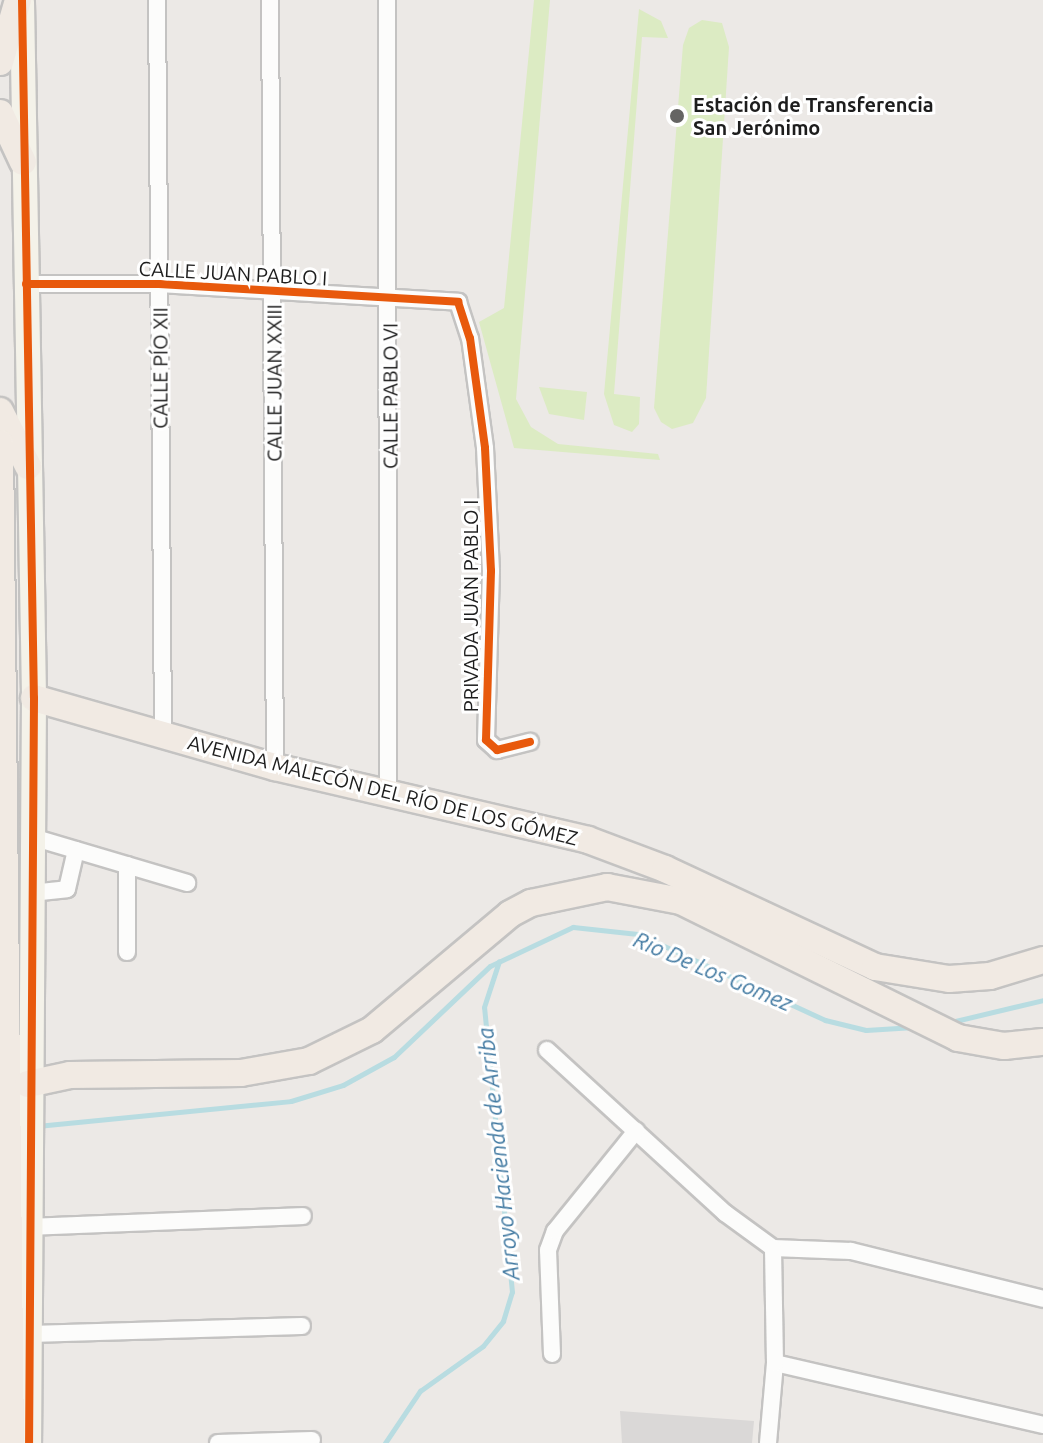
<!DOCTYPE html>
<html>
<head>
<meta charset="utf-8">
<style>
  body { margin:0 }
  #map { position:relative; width:1043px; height:1443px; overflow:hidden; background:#ece9e6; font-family:Ubuntu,sans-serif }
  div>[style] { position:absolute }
  .religious>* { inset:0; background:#dad8d7 }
  .grass>* { inset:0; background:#dcebc3 }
  .stream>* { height:5px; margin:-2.5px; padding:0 2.5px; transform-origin:2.5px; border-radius:2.5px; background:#b8dce1 }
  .roads { filter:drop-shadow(2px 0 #c4c3c2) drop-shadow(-2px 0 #c4c3c2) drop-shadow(0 2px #c4c3c2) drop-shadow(0 -2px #c4c3c2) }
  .street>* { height:16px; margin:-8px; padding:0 8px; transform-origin:8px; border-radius:8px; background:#fcfcfb }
  .secondary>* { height:24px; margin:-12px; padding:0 12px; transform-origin:12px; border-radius:12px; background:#f4f2e9 }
  .primary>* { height:26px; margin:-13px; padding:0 13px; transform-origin:13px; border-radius:13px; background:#f1eae3 }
  .cycleway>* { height:8px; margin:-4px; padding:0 4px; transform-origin:4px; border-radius:4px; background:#e8590c }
  .dots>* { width:22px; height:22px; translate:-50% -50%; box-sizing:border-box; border:4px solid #fff; border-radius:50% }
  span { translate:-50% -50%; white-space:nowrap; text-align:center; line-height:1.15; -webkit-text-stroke:6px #fff; paint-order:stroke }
  .poi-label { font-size:20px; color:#1d1d1d; font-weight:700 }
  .left { translate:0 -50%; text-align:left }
  .street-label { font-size:20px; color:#1d1d1d }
  .water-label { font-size:22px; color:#4179a1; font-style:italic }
</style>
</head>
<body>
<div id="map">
  <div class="religious">
    <i style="clip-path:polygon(620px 1411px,754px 1421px,752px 1443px,622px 1443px)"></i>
  </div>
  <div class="grass">
    <i style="clip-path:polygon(534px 0,550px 0,516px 399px,531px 427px,558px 444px,658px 454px,660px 460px,514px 448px,479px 322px,504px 308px)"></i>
    <i style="clip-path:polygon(639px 9px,661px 21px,668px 38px,642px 37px,614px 394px,640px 397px,639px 424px,632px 432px,614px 425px,604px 394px)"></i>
    <i style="clip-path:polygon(702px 20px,722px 23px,729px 47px,706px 398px,693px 423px,672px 429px,661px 422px,654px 408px,683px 45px,689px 28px)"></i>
    <i style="clip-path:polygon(539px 387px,587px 392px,584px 420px,549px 414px)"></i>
  </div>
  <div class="stream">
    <i style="left:951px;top:1022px;width:95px;rotate:-13.4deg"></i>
    <i style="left:37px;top:1126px;width:255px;rotate:-5.6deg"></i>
    <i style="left:291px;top:1101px;width:54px;rotate:-17.1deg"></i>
    <i style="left:343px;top:1085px;width:58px;rotate:-28.8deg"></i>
    <i style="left:394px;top:1057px;width:132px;rotate:-43.5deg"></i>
    <i style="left:490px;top:966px;width:92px;rotate:-25.2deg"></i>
    <i style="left:573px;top:927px;width:65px;rotate:6.1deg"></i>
    <i style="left:638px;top:934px;width:206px;rotate:24.7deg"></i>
    <i style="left:825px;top:1020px;width:42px;rotate:13.7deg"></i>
    <i style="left:866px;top:1030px;width:48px;rotate:-3.6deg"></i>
    <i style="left:385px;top:1443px;width:63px;rotate:-56.1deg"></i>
    <i style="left:420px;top:1391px;width:77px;rotate:-35.5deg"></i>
    <i style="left:483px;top:1346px;width:32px;rotate:-51deg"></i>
    <i style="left:503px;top:1321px;width:30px;rotate:-73deg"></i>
    <i style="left:512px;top:1292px;width:286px;rotate:-95.6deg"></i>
    <i style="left:484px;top:1007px;width:48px;rotate:-71.9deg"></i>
  </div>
  <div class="roads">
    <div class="street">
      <i style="left:157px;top:0;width:736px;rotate:89.53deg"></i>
      <i style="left:270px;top:0;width:767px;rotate:89.63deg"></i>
      <i style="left:387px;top:0;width:792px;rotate:89.93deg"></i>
      <i style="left:26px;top:284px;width:133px"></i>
      <i style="left:159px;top:284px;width:300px;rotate:3.4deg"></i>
      <i style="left:458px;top:302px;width:38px;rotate:72deg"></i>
      <i style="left:470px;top:338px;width:111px;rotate:82.2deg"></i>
      <i style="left:485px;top:448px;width:123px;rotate:87.2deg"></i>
      <i style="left:491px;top:571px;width:169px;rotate:91.7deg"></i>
      <i style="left:486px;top:740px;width:15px;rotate:42deg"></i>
      <i style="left:497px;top:750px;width:34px;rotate:-14deg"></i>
      <i style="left:32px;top:837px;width:162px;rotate:16.5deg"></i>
      <i style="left:31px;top:893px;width:36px;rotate:-6deg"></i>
      <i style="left:67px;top:889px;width:40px;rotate:-77deg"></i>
      <i style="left:127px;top:952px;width:87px;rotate:-90deg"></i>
      <i style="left:547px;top:1050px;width:241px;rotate:42.5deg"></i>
      <i style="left:725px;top:1213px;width:59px;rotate:36.1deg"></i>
      <i style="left:29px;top:1227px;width:274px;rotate:-2.3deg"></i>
      <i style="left:773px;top:1248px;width:78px;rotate:2.2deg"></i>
      <i style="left:851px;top:1251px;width:198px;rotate:14deg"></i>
      <i style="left:30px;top:1334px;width:272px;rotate:-1.7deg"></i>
      <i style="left:552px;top:1354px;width:104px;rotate:-92.2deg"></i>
      <i style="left:548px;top:1250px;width:20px;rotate:-70deg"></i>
      <i style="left:555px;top:1231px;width:129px;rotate:-51deg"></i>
      <i style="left:775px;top:1363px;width:275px;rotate:13deg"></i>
      <i style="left:218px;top:1443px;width:94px;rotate:-1.8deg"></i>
      <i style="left:768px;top:1443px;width:80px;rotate:-85deg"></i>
      <i style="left:775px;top:1363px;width:115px;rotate:-91deg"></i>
    </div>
    <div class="secondary">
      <i style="left:22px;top:2px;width:696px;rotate:89.01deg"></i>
      <i style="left:34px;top:698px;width:745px;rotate:90.38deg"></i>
    </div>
    <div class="primary">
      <i style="left:0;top:62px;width:65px;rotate:-73.8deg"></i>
      <i style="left:0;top:113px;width:54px;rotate:64.9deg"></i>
      <i style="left:0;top:411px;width:62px;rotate:63deg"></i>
      <i style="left:0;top:443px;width:1000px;rotate:89.37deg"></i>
      <i style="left:34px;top:698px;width:251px;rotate:16deg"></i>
      <i style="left:275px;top:767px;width:321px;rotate:13.1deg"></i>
      <i style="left:588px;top:840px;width:82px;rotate:20.6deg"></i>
      <i style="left:665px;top:869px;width:232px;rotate:25deg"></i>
      <i style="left:875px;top:967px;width:75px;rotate:9.2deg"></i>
      <i style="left:949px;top:979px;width:41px;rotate:-4.2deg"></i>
      <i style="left:990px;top:976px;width:55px;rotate:-16.8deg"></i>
      <i style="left:28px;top:1084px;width:43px;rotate:-12.1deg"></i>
      <i style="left:70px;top:1075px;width:171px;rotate:-0.7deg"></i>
      <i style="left:241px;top:1073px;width:69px;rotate:-10deg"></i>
      <i style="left:309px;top:1061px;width:70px;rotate:-26.2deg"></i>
      <i style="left:372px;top:1030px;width:180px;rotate:-40deg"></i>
      <i style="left:510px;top:914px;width:24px;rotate:-28deg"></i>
      <i style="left:531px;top:903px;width:78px;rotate:-11.9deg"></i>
      <i style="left:607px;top:887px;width:75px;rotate:10.7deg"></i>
      <i style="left:681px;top:901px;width:309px;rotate:26.3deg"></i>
      <i style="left:958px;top:1038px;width:47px;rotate:9.9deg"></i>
      <i style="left:1004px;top:1046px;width:39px;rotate:-6deg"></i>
    </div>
  </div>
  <div class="cycleway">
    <i style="left:22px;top:0;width:698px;rotate:89.02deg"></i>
    <i style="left:34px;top:698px;width:745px;rotate:90.38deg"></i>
    <i style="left:26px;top:284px;width:133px"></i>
    <i style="left:159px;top:284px;width:300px;rotate:3.4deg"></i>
    <i style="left:458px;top:302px;width:38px;rotate:72deg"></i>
    <i style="left:470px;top:338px;width:111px;rotate:82.2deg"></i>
    <i style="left:485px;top:448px;width:123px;rotate:87.2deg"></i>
    <i style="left:491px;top:571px;width:169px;rotate:91.7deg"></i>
    <i style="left:486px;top:740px;width:15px;rotate:42deg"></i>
    <i style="left:497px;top:750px;width:34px;rotate:-14deg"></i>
  </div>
  <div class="dots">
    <i style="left:677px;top:116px;background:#656463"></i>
  </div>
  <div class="poi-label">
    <span class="left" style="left:693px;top:116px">Estación de Transferencia<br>San Jerónimo</span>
  </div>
  <div class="street-label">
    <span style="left:233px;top:273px;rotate:3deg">CALLE JUAN PABLO I</span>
    <span style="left:160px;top:368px;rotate:-90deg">CALLE PÍO XII</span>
    <span style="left:274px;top:383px;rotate:-90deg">CALLE JUAN XXIII</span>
    <span style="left:390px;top:396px;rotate:-90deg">CALLE PABLO VI</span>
    <span style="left:470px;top:606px;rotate:-90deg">PRIVADA JUAN PABLO I</span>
    <span style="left:383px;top:790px;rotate:14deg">AVENIDA MALECÓN DEL RÍO DE LOS GÓMEZ</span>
  </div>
  <div class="water-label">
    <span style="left:713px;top:971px;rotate:23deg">Rio De Los Gomez</span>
    <span style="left:498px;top:1154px;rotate:-96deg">Arroyo Hacienda de Arriba</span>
  </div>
</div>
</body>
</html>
